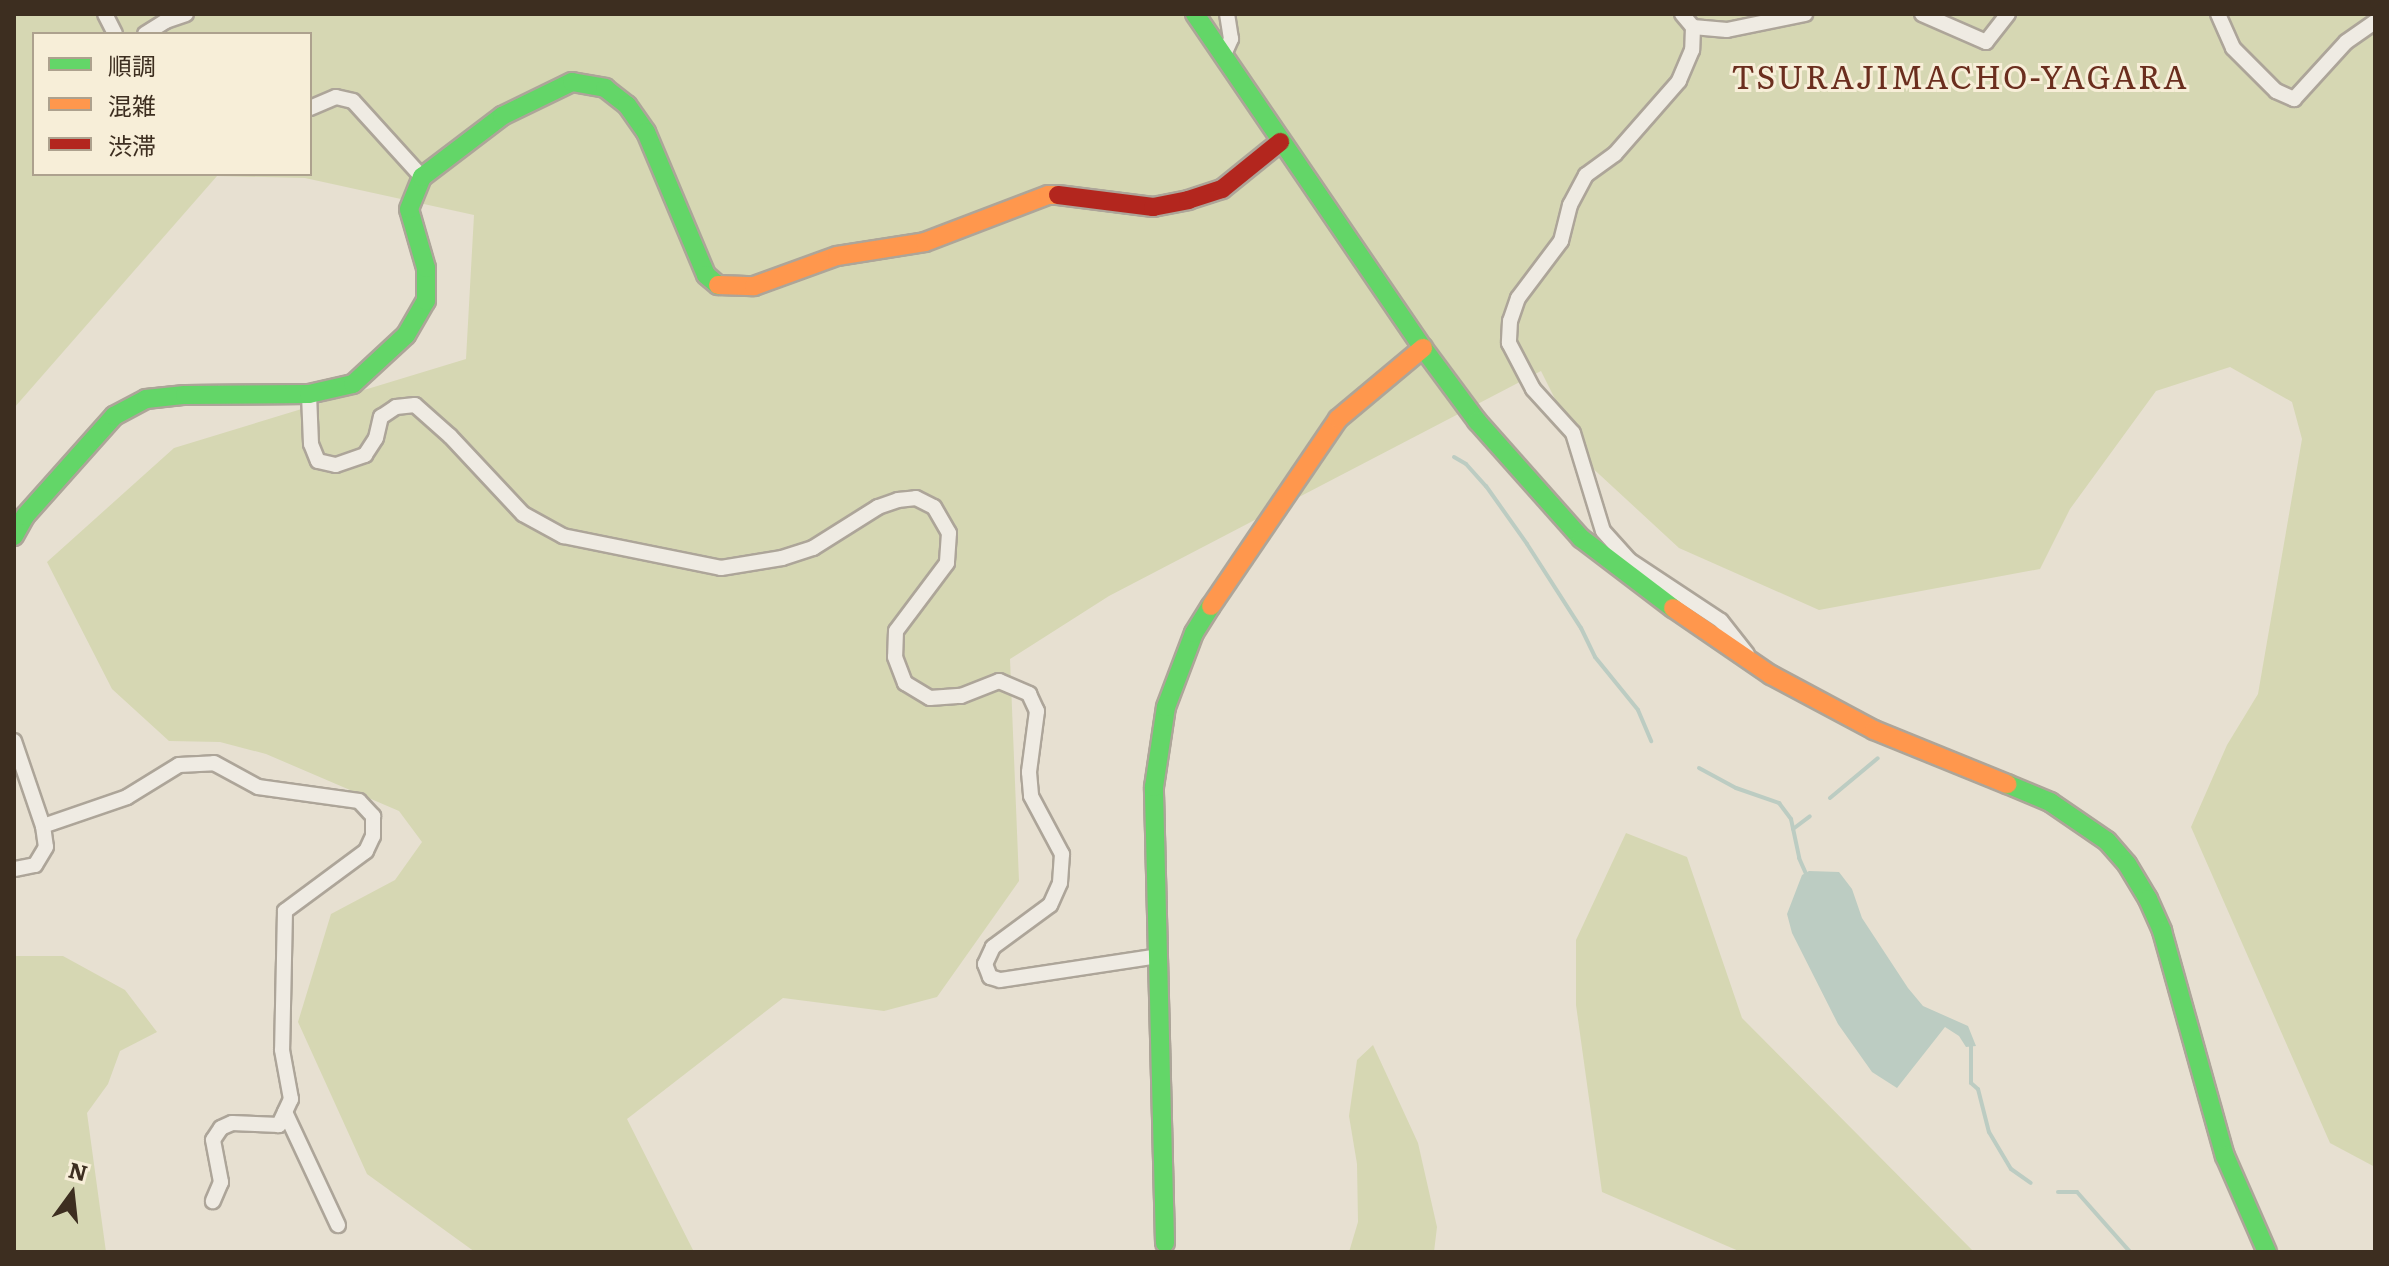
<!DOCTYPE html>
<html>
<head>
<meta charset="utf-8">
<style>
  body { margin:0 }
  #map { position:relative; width:2389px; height:1266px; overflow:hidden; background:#e7e0d1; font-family:Literata,"Noto Sans JP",serif }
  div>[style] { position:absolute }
  .green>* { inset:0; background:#d6d7b3 }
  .water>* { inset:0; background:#bcccc2 }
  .stream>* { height:4px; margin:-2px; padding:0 2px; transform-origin:2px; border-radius:2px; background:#bcccc2 }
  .roads { filter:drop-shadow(2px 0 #ada599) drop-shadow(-2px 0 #ada599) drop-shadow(0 2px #ada599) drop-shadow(0 -2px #ada599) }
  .street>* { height:14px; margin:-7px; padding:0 7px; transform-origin:7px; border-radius:7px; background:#efebe3 }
  .fast>* { height:18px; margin:-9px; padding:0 9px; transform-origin:9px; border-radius:9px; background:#63d668 }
  .slow>* { height:18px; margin:-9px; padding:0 9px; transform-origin:9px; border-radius:9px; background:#ff974d }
  .jam>* { height:18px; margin:-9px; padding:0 9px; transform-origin:9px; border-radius:9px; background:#b3261e }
  span { translate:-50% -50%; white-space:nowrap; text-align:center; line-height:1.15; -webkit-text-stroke:6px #f7eed8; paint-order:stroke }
  .quarter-label { font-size:32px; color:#6b2e1e; letter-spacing:2px }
  .frame { position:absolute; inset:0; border:16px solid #3d2e20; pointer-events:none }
  .legend { position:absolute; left:32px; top:32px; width:280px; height:144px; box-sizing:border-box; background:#f7eed8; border:2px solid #ada18e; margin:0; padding:10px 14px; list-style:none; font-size:24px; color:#3d2e20 }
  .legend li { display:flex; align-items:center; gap:16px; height:40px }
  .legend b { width:40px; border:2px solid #ada18e }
  .north { position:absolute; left:32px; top:1154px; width:80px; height:80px; -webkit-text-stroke:6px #f7eed8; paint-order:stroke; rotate:15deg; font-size:22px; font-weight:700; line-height:32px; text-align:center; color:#3d2e20 }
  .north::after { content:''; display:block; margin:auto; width:28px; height:36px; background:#3d2e20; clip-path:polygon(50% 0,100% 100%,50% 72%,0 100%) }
</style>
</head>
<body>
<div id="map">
  <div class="green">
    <i style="clip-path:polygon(evenodd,14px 14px,2375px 14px,2375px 1167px,2330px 1143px,2191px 827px,2227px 745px,2258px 694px,2302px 439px,2292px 402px,2230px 367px,2156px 391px,2070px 509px,2040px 569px,1819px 610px,1679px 548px,1587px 463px,1541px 371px,1109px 596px,1010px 659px,1019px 881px,937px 997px,884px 1011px,783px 998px,627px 1119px,694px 1252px,475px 1252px,367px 1174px,298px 1022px,331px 914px,395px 880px,422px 842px,399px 811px,266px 754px,220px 742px,169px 741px,112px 689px,47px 562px,174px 448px,466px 359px,474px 215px,305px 178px,217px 176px,14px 408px,14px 14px,34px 34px,310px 34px,310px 174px,34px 174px,34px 34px)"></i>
    <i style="clip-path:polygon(1626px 833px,1687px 857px,1742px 1018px,1974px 1252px,1741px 1252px,1602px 1192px,1576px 1005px,1576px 940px)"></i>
    <i style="clip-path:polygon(14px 956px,63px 956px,125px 990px,157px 1032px,120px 1051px,108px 1084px,87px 1113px,106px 1252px,14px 1252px)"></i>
    <i style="clip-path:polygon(1373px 1045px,1418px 1143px,1437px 1227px,1434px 1252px,1349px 1252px,1358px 1222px,1357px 1164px,1349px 1116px,1357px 1060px)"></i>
  </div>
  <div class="water">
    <i style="clip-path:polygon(1809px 871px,1839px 872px,1852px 889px,1862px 918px,1908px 988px,1923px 1006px,1968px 1026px,1976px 1046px,1966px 1047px,1959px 1036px,1945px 1027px,1897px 1088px,1872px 1072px,1838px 1024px,1792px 933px,1787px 914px,1802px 875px)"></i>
  </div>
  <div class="stream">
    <i style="left:1454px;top:457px;width:14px;rotate:30deg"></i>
    <i style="left:1466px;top:464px;width:30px;rotate:48deg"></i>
    <i style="left:1486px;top:486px;width:71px;rotate:54.7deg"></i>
    <i style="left:1527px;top:544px;width:100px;rotate:57.3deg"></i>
    <i style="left:1581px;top:628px;width:32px;rotate:64deg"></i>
    <i style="left:1595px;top:657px;width:68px;rotate:50.9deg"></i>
    <i style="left:1638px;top:710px;width:34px;rotate:67deg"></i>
    <i style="left:1699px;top:768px;width:42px;rotate:28.4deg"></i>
    <i style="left:1736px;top:788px;width:46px;rotate:19.2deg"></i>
    <i style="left:1779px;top:803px;width:20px;rotate:53deg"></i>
    <i style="left:1791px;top:819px;width:40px;rotate:78deg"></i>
    <i style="left:1799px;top:858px;width:22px;rotate:66deg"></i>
    <i style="left:1830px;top:798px;width:62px;rotate:-39.8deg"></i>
    <i style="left:1793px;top:829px;width:21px;rotate:-37deg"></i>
    <i style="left:1971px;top:1042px;width:41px;rotate:90deg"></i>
    <i style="left:1971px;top:1083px;width:9px;rotate:41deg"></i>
    <i style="left:1978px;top:1089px;width:44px;rotate:75.7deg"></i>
    <i style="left:1989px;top:1132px;width:43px;rotate:59.3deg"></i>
    <i style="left:2011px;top:1169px;width:24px;rotate:35deg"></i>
    <i style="left:2058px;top:1192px;width:19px"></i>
    <i style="left:2077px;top:1192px;width:80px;rotate:48.5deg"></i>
  </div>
  <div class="roads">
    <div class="street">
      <i style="left:105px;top:14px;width:22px;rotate:63deg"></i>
      <i style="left:1682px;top:14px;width:17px;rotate:50deg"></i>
      <i style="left:1693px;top:27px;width:34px;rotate:5deg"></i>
      <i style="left:1727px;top:30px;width:80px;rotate:-11.6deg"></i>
      <i style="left:1922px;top:14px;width:70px;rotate:23.6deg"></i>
      <i style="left:1986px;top:42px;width:36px;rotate:-52deg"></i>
      <i style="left:2218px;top:14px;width:37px;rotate:66deg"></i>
      <i style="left:2233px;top:48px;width:61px;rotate:45deg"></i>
      <i style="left:2276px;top:91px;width:20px;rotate:24deg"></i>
      <i style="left:2294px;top:99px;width:77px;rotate:-47.6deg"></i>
      <i style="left:2346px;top:42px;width:35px;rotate:-35deg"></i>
      <i style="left:1693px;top:27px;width:23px;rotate:92deg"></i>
      <i style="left:1692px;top:50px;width:34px;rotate:113deg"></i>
      <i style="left:1679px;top:81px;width:97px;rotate:131.2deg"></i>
      <i style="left:1615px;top:154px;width:36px;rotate:144deg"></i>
      <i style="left:1586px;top:175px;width:34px;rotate:118deg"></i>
      <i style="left:1570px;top:205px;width:37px;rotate:104deg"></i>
      <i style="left:1561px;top:241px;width:71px;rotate:127deg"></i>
      <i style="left:1518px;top:298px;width:24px;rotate:109deg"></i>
      <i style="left:1510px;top:321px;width:22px;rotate:93deg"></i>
      <i style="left:1509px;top:343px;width:52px;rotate:62.4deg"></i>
      <i style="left:1533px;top:389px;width:59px;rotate:47.7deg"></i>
      <i style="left:1573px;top:433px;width:102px;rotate:73deg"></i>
      <i style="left:1603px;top:531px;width:39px;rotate:48deg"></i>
      <i style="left:1629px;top:560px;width:110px;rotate:33.5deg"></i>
      <i style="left:1721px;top:621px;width:42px;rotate:51.8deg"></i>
      <i style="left:145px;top:34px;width:25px;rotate:-32deg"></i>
      <i style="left:166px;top:21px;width:21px;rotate:-19deg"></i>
      <i style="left:1223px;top:57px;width:20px;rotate:-66deg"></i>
      <i style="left:1231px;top:39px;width:25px;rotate:-99deg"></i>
      <i style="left:310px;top:108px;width:28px;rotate:-23deg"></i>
      <i style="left:336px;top:97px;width:17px;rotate:13deg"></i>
      <i style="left:353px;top:101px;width:103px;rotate:47.8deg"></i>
      <i style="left:309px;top:394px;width:50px;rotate:87.7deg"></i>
      <i style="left:311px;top:444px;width:18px;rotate:68deg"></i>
      <i style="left:318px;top:461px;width:18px;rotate:13deg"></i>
      <i style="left:336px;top:465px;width:31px;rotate:-19deg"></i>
      <i style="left:365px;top:455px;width:20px;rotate:-57deg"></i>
      <i style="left:376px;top:438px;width:22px;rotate:-77deg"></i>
      <i style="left:381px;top:417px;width:18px;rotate:-34deg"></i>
      <i style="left:396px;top:407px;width:19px;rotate:-6deg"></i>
      <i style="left:415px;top:405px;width:47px;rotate:41.5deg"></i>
      <i style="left:450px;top:436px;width:107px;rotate:46.9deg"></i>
      <i style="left:523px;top:514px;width:46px;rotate:28.8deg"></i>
      <i style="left:563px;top:536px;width:161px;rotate:11.4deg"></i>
      <i style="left:721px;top:568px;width:62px;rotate:-9.3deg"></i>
      <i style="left:782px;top:558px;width:33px;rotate:-18deg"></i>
      <i style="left:813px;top:548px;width:77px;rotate:-32.2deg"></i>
      <i style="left:878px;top:507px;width:21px;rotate:-19deg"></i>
      <i style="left:898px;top:500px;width:18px;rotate:-6deg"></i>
      <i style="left:916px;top:498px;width:20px;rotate:27deg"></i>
      <i style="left:934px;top:507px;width:30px;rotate:60deg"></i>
      <i style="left:949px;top:533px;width:30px;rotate:94deg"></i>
      <i style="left:947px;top:563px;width:85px;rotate:126.9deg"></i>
      <i style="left:896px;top:631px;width:26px;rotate:92deg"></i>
      <i style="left:895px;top:657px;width:28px;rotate:69deg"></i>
      <i style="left:905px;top:683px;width:29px;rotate:31deg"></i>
      <i style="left:930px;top:698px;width:31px;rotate:-4deg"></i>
      <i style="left:961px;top:696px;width:41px;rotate:-21.5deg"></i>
      <i style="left:999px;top:681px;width:33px;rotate:23deg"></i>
      <i style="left:1029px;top:694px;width:19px;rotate:65deg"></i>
      <i style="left:1037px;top:711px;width:62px;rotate:97.5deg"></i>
      <i style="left:1029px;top:772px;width:24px;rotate:85deg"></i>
      <i style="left:1031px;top:796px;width:66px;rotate:61.9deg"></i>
      <i style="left:1062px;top:854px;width:29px;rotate:94deg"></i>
      <i style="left:1060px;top:883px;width:24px;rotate:114deg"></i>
      <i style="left:1050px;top:905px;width:71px;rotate:143.6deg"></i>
      <i style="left:993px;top:947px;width:19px;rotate:115deg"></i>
      <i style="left:985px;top:964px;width:14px;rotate:69deg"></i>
      <i style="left:990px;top:977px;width:10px;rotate:17deg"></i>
      <i style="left:1000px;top:980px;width:161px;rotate:-8.6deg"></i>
      <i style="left:14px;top:741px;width:90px;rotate:71.2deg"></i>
      <i style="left:43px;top:826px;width:21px;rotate:82deg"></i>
      <i style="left:46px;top:847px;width:21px;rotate:121deg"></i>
      <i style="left:35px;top:865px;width:21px;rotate:169deg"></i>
      <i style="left:43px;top:826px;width:89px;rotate:-19deg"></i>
      <i style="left:127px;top:797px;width:61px;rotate:-31.6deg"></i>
      <i style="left:179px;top:765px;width:35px;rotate:-3deg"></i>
      <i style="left:214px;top:763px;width:50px;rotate:28.6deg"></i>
      <i style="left:258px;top:787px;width:102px;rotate:7.9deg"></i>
      <i style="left:359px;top:801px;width:21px;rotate:47deg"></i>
      <i style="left:373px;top:816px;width:20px;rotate:90deg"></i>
      <i style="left:373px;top:836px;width:17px;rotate:115deg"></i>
      <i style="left:366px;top:851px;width:101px;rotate:143.5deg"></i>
      <i style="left:285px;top:911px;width:139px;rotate:91.2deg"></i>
      <i style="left:282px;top:1050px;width:50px;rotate:79.6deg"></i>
      <i style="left:291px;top:1099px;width:29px;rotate:115deg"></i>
      <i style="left:279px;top:1125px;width:47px;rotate:-177.6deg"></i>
      <i style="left:232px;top:1123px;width:12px;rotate:156deg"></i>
      <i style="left:221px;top:1128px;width:14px;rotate:124deg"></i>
      <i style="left:213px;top:1140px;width:43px;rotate:79.2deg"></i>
      <i style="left:221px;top:1182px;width:21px;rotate:113deg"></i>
      <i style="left:285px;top:1112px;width:125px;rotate:64.9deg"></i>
    </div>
    <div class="fast">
      <i style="left:1195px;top:14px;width:404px;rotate:55.7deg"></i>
      <i style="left:1423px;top:348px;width:91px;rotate:53.5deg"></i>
      <i style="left:1477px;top:421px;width:157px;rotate:48.4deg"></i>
      <i style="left:1581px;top:538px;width:116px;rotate:37.3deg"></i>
      <i style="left:14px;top:536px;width:23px;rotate:-61deg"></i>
      <i style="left:25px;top:516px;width:134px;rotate:-48.3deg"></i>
      <i style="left:114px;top:416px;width:36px;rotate:-28deg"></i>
      <i style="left:146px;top:399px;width:39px;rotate:-6deg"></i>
      <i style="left:185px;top:395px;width:124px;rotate:-0.5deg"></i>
      <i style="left:309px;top:394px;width:45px;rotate:-12.8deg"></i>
      <i style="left:353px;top:384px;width:72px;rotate:-42.8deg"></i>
      <i style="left:406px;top:335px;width:39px;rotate:-60deg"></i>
      <i style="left:426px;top:301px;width:33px;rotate:-90deg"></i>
      <i style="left:426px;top:268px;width:61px;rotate:-106.1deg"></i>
      <i style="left:409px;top:209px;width:35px;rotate:-68deg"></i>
      <i style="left:422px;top:177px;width:101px;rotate:-37.3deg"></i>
      <i style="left:502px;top:116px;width:78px;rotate:-25.9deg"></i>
      <i style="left:572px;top:82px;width:34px;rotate:10deg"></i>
      <i style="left:605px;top:88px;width:28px;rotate:38deg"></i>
      <i style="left:627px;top:105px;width:33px;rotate:55deg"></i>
      <i style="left:646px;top:132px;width:155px;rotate:67.2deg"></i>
      <i style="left:706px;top:275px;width:16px;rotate:40deg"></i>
      <i style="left:2007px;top:784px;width:47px;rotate:22.7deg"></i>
      <i style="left:2050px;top:802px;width:69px;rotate:34.4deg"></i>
      <i style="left:2107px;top:841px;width:30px;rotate:49deg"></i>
      <i style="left:2127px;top:864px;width:41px;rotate:59deg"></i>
      <i style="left:2148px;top:899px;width:35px;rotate:66deg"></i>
      <i style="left:2162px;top:931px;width:234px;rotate:74.4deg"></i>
      <i style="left:2225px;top:1156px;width:105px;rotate:66.4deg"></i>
      <i style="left:1165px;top:1243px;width:456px;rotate:-91.4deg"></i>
      <i style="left:1154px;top:787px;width:81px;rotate:-81.5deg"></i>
      <i style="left:1166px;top:707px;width:79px;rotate:-69.3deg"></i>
      <i style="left:1194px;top:633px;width:32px;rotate:-58deg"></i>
    </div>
    <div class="slow">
      <i style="left:718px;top:285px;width:36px;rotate:2deg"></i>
      <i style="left:754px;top:286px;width:88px;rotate:-19.9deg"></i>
      <i style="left:837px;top:256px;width:89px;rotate:-9deg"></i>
      <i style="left:925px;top:242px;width:132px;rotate:-20.9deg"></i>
      <i style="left:1048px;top:195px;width:10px"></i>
      <i style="left:1211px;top:606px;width:226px;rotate:-55.8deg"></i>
      <i style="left:1338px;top:419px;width:111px;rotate:-39.9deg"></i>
      <i style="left:1673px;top:608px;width:119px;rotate:34.4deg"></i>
      <i style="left:1771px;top:675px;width:117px;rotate:28.1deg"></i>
      <i style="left:1874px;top:730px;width:144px;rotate:22.1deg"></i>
    </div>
    <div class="jam">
      <i style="left:1058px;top:195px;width:96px;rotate:7.2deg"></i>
      <i style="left:1153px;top:207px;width:36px;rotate:-11deg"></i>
      <i style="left:1188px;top:200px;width:36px;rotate:-18deg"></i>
      <i style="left:1222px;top:189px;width:75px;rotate:-39deg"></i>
    </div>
  </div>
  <div class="quarter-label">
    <span style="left:1960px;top:75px">TSURAJIMACHO-YAGARA</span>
  </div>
  <div class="frame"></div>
  <ul class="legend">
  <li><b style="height:10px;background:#63d668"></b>順調</li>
  <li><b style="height:10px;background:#ff974d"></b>混雑</li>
  <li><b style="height:10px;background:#b3261e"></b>渋滞</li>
  </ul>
  <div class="north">N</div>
</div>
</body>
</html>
